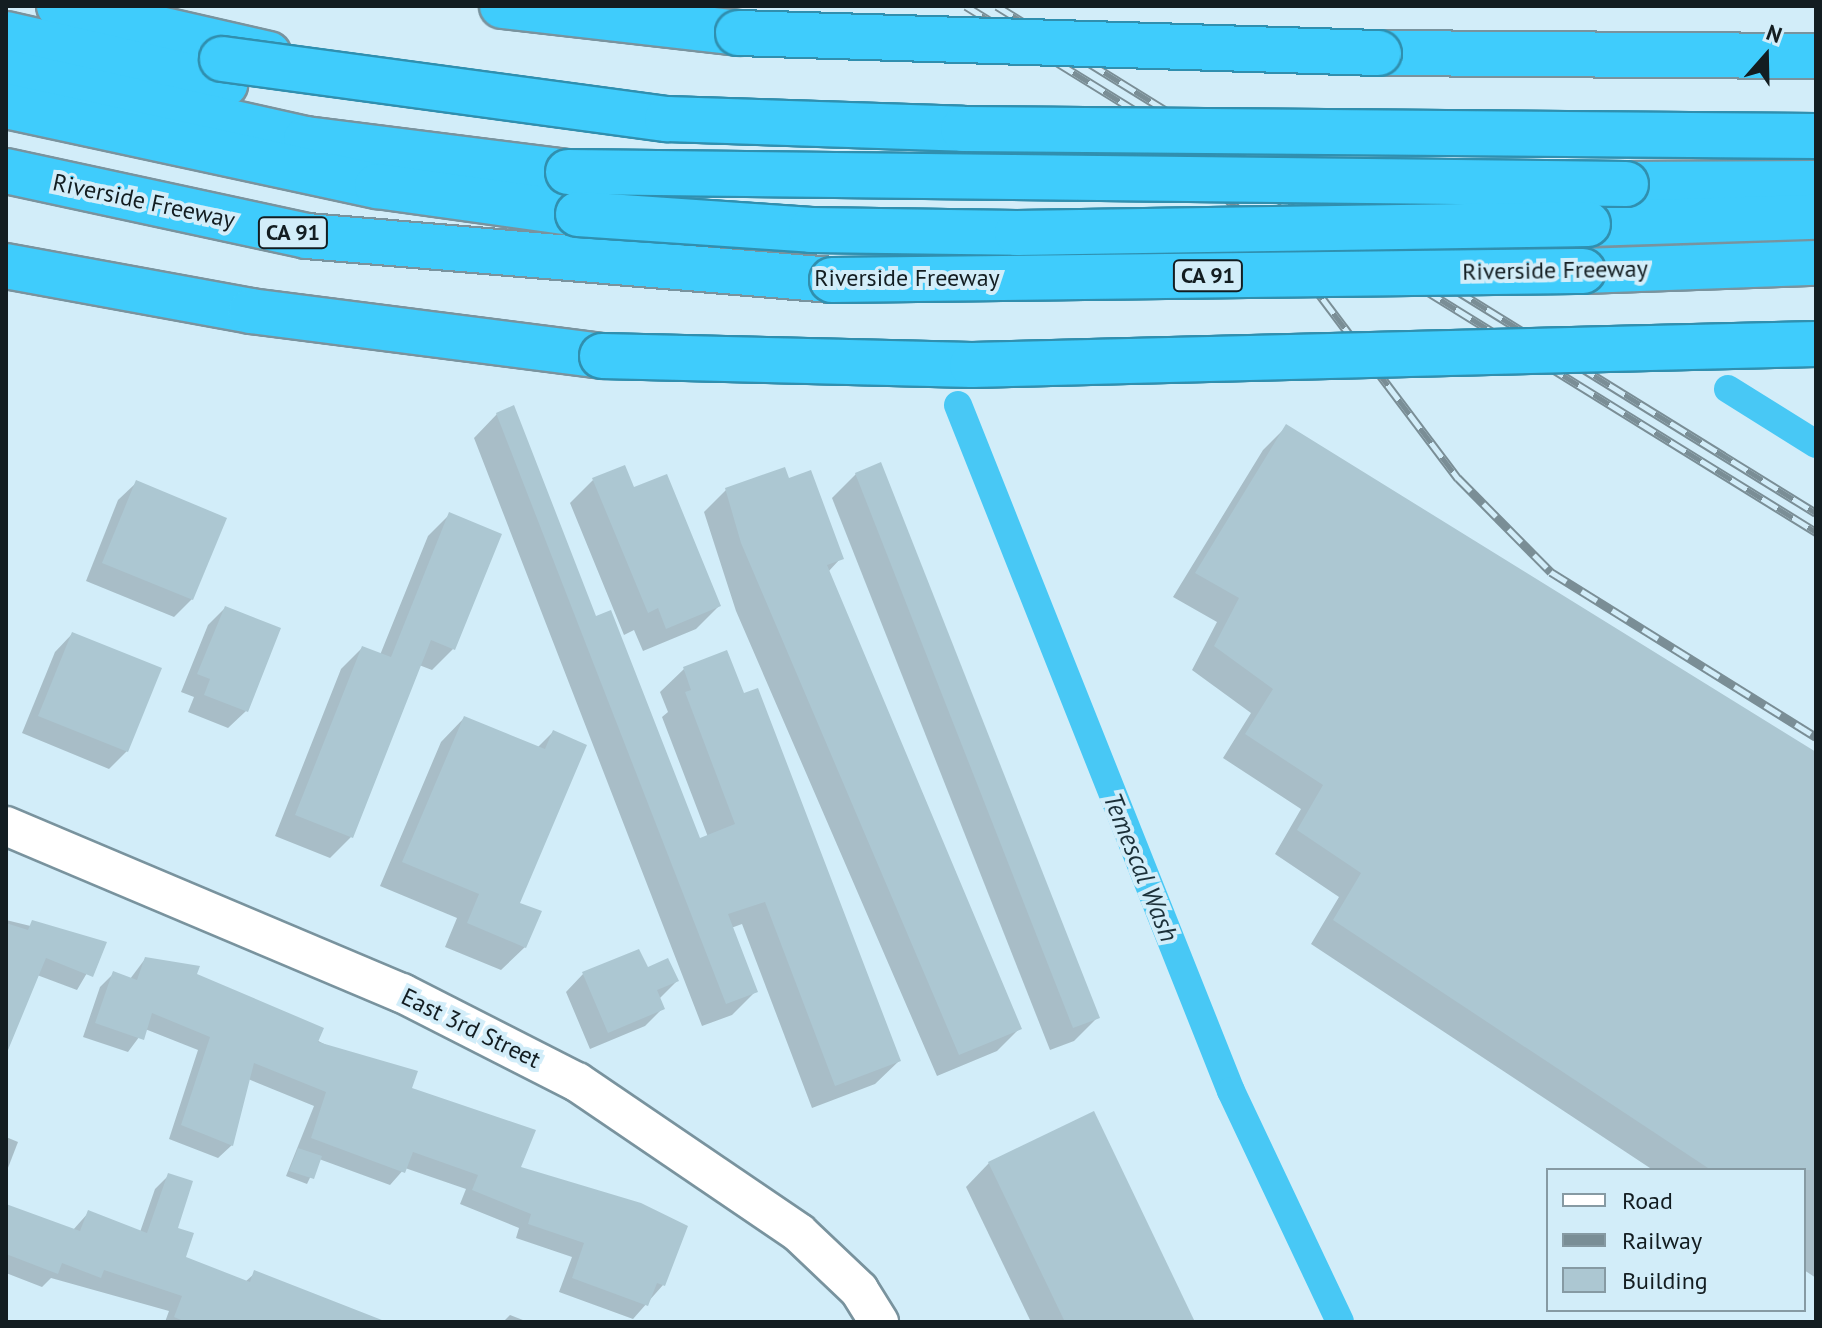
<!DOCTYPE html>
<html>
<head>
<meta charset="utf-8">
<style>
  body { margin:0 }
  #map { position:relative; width:1822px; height:1328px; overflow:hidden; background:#d2edf9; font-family:"PT Sans",sans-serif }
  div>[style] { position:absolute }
  .shadow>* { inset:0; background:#0003 }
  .canal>* { height:28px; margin:-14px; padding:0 14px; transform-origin:14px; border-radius:14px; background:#48c8f5 }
  .building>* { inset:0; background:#acc7d2 }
  .roads { filter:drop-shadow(2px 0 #79939e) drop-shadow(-2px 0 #79939e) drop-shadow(0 2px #79939e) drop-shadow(0 -2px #79939e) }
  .minor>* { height:38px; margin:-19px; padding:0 19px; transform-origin:19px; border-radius:19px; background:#fff }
  .highway>* { height:44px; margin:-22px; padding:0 22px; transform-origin:22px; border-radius:22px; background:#3fccfc }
  .rail>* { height:9px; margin-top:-4.5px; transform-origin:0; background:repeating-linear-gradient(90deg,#d2edf9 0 18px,#7a8e96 0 36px); box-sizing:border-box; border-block:2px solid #7a8e96 }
  .bridges { filter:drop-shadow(2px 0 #308faf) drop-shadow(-2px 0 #308faf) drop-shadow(0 2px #308faf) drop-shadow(0 -2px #308faf) }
  .highway-bridge>* { height:44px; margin:-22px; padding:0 22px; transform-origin:22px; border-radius:22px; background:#3fccfc }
  span { translate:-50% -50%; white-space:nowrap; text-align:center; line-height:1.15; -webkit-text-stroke:8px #d2edf9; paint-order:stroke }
  .shield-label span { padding:2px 6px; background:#d2edf9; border:2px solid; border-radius:6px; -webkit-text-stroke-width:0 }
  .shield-label { font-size:22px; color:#131d21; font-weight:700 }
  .street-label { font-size:24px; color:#131d21 }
  .water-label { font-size:26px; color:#1b3039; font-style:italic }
  .frame { position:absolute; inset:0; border:8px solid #131d21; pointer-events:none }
  .legend { position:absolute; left:1546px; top:1168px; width:260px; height:144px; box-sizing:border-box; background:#d2edf9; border:2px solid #869aa3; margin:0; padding:10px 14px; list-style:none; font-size:24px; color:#131d21 }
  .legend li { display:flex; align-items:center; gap:16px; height:40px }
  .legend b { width:40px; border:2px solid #869aa3 }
  .north { position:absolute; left:1726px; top:16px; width:80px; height:80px; -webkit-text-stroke:6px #d2edf9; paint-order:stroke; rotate:20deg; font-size:22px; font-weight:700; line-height:32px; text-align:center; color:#131d21 }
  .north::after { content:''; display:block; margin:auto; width:28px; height:36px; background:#131d21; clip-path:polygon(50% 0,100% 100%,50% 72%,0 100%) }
</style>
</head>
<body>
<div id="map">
  <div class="shadow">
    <i style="clip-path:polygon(497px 414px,699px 840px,708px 837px,662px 717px,668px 712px,660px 692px,684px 669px,899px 1061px,875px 1084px,812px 1108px,742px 924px,731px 928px,756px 991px,732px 1015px,702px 1026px,474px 438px)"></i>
    <i style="clip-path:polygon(1286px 427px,1816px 755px,1816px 1278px,1804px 1270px,1804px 1170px,1653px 1170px,1311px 944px,1339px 897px,1275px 854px,1301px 809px,1223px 758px,1251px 713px,1192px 670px,1217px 622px,1173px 597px,1263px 450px)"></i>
    <i style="clip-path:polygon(856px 474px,1098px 1017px,1074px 1041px,1050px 1050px,832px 498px)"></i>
    <i style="clip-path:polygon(593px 480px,719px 606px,696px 629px,643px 651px,634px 630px,624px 635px,570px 503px)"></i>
    <i style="clip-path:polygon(788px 480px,841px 558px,828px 572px,1019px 1029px,997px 1051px,937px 1076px,736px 611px,704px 512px,726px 490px)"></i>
    <i style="clip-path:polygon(136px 483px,192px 599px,174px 617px,86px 581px,118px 500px)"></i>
    <i style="clip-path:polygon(449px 515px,453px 649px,432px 670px,419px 665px,351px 837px,330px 858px,275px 836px,341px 669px,362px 648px,380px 655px,428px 536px)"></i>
    <i style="clip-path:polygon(225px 608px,246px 711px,228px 728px,188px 712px,194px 697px,181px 692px,208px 625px)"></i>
    <i style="clip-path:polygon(72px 634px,127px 751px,109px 769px,22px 733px,55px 652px)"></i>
    <i style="clip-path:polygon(464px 718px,537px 748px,553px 732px,518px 904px,525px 947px,501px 970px,445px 947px,457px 918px,380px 886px,441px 742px)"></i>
    <i style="clip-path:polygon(6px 920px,104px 944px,77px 990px,37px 975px,6px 1054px)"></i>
    <i style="clip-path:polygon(145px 959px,197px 967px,194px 975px,409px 1089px,663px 1285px,633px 1319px,559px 1292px,572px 1257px,516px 1238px,519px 1228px,460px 1204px,466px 1189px,405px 1168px,390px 1185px,319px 1159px,307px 1184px,286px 1176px,314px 1106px,248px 1079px,232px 1145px,218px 1158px,169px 1139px,198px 1050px,145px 1029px,128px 1052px,83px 1037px,100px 987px,114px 973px,130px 979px)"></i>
    <i style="clip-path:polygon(647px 970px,677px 981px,659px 999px,663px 1008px,645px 1026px,590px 1049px,566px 992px,583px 974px)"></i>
    <i style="clip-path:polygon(6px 1137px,18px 1142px,6px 1173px)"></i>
    <i style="clip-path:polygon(989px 1163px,1193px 1322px,1031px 1322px,966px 1187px)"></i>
    <i style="clip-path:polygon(169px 1175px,183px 1258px,245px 1282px,255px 1273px,366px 1322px,165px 1322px,169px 1311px,51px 1278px,42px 1287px,6px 1273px,6px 1206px,73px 1230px,89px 1212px,140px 1232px,155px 1189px)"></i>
    <i style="clip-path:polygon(510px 1315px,528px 1322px,503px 1322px)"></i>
  </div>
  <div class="canal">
    <i style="left:1728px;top:389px;width:104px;rotate:32deg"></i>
    <i style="left:958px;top:405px;width:738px;rotate:68.3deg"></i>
    <i style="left:1231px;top:1091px;width:255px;rotate:64.7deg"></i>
  </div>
  <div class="building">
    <i style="clip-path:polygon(514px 405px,596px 616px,611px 610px,700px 838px,735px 824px,685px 692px,691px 690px,683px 667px,727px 650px,744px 693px,758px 688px,901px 1061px,835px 1086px,765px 902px,728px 914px,758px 992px,726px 1004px,496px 413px)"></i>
    <i style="clip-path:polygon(1286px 424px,1816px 752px,1816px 1170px,1711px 1170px,1333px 920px,1361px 873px,1297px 830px,1323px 785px,1245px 734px,1273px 689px,1214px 646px,1239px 598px,1195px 573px)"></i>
    <i style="clip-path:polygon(881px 462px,1100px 1018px,1073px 1028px,855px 473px)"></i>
    <i style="clip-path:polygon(625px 465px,634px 487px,667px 474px,721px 606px,666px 629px,658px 608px,648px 613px,592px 478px)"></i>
    <i style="clip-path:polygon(785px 467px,789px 478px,811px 470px,844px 559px,827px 565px,1022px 1029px,959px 1055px,741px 543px,725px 488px)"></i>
    <i style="clip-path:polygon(136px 480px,227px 518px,193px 600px,102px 563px)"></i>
    <i style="clip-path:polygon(449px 512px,502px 534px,455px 650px,431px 640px,353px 838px,295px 815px,362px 646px,391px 657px)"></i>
    <i style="clip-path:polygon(225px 606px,281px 628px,248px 712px,204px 695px,210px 679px,197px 674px)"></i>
    <i style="clip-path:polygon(72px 632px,162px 668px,128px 752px,38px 716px)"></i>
    <i style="clip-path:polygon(464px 716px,545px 749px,553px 730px,587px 745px,520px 903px,542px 911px,526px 948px,467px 923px,479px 894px,402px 862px)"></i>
    <i style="clip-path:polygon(32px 920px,107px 942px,93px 977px,46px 958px,6px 1055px,6px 923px,28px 930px)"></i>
    <i style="clip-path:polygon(639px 949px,648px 967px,668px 958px,679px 981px,657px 990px,665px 1009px,608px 1033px,582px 972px)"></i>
    <i style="clip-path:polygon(145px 957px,200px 966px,197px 974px,324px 1028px,318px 1042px,418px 1071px,412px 1088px,536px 1130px,521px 1167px,641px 1203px,688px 1226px,665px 1286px,657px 1283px,648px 1306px,572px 1278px,584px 1243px,528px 1224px,531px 1214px,472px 1190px,478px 1175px,413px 1152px,405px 1173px,311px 1138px,326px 1092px,254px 1063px,233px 1146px,181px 1125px,210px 1037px,152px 1013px,144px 1040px,95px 1023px,113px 971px,137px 980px)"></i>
    <i style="clip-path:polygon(1094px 1111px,1195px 1322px,1065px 1322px,988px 1162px)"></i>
    <i style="clip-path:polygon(298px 1148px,322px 1156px,314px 1179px,289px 1171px)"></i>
    <i style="clip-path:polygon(168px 1173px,193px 1181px,178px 1228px,194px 1233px,186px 1257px,250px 1282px,254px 1270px,387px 1322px,186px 1322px,174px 1317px,182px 1296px,104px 1270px,101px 1278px,62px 1263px,58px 1274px,6px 1254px,6px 1204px,80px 1231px,88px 1210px,147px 1233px)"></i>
  </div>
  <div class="roads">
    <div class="minor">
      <i style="left:6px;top:826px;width:430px;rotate:22.9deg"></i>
      <i style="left:402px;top:993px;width:196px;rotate:27deg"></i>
      <i style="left:577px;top:1082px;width:268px;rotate:34.2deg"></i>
      <i style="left:799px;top:1233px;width:83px;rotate:43.5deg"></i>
      <i style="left:859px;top:1290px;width:38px;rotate:58deg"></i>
    </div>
    <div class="highway">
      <i style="left:59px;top:6px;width:215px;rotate:12.9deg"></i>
      <i style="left:502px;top:6px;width:238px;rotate:6.5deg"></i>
      <i style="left:6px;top:34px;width:225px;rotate:12.9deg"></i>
      <i style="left:1379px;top:53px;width:437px;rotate:0.4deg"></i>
      <i style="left:6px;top:72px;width:307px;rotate:12.6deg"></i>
      <i style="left:306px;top:139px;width:264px;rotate:7.2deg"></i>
      <i style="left:6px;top:106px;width:380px;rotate:12.2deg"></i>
      <i style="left:377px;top:186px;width:203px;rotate:7.9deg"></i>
      <i style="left:6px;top:171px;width:308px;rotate:12.2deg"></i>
      <i style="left:307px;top:236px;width:527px;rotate:4.79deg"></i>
      <i style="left:1626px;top:184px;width:190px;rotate:-0.3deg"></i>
      <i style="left:1588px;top:224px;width:228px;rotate:-1.8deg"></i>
      <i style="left:6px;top:266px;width:249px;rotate:10.4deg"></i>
      <i style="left:251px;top:311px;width:354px;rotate:7.3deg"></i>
      <i style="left:1583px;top:271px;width:233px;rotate:-2deg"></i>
    </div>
  </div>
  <div class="rail">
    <i style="left:966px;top:6px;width:1000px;rotate:31.75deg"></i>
    <i style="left:997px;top:6px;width:963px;rotate:31.76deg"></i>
    <i style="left:1150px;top:139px;width:82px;rotate:36.6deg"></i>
    <i style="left:1216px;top:188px;width:118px;rotate:44deg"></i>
    <i style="left:1301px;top:270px;width:261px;rotate:53deg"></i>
    <i style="left:1458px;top:478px;width:132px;rotate:45.3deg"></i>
    <i style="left:1551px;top:572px;width:312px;rotate:31.9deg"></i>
  </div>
  <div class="bridges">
    <div class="highway-bridge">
      <i style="left:738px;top:33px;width:641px;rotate:1.79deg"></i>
      <i style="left:222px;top:59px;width:449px;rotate:7.7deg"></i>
      <i style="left:667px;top:119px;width:296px;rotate:1.9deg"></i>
      <i style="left:963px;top:129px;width:853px;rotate:0.47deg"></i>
      <i style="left:568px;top:172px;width:1058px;rotate:0.65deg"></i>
      <i style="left:578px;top:214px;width:234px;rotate:3.9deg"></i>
      <i style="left:811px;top:230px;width:206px;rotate:0.8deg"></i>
      <i style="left:1017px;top:233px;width:571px;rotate:-0.9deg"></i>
      <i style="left:832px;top:280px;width:751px;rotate:-0.69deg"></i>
      <i style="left:602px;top:356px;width:370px;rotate:1.4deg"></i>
      <i style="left:972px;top:365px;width:844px;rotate:-1.43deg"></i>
    </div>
  </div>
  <div class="shield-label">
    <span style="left:293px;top:233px">CA 91</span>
    <span style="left:1208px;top:276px">CA 91</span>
  </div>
  <div class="street-label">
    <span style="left:144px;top:201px;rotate:12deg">Riverside Freeway</span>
    <span style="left:1555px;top:270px;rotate:-1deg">Riverside Freeway</span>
    <span style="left:907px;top:278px">Riverside Freeway</span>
    <span style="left:471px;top:1028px;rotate:26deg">East 3rd Street</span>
  </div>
  <div class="water-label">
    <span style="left:1141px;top:867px;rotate:68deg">Temescal Wash</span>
  </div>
  <div class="frame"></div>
  <ul class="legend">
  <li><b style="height:10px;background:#fff"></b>Road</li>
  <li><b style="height:10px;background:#7a8e96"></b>Railway</li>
  <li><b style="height:22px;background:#acc7d2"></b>Building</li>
  </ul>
  <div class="north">N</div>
</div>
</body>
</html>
